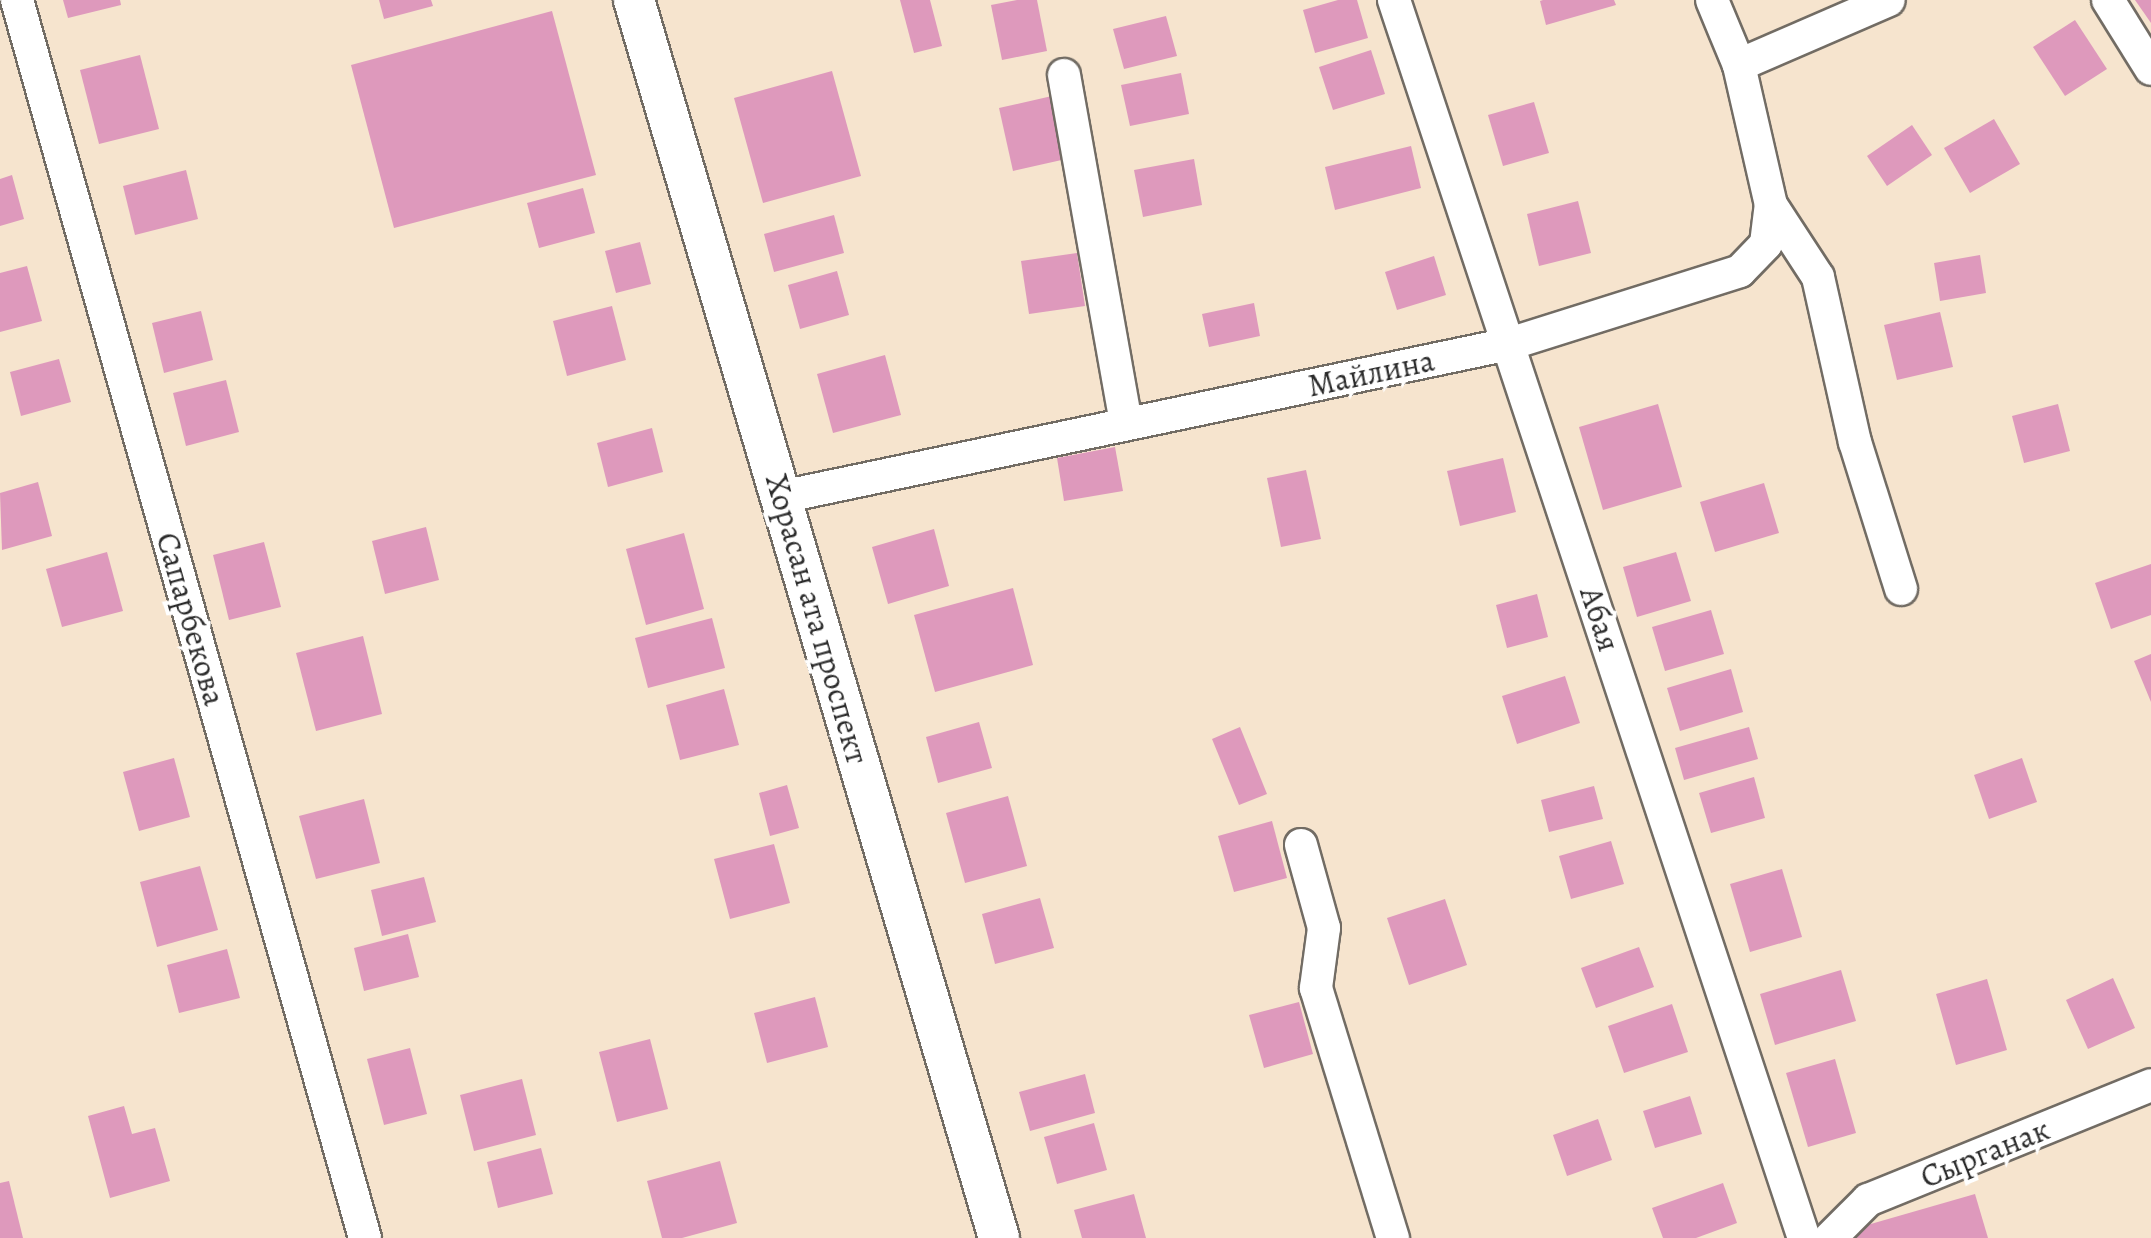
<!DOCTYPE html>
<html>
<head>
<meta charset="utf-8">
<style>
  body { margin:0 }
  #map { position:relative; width:2151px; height:1238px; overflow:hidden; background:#f6e4ce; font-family:Alegreya,serif }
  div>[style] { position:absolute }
  .building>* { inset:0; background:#de99bc }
  .roads { filter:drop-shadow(2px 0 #726c64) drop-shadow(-2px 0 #726c64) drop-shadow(0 2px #726c64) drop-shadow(0 -2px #726c64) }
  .minor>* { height:32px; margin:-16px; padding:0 16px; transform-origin:16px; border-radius:16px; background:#fff }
  .major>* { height:40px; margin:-20px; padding:0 20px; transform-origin:20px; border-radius:20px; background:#fff }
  span { translate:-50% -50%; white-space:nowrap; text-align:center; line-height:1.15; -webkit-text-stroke:8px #fff; paint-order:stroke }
  .street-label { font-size:32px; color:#2b2b2b }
</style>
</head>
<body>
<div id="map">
  <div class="building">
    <i style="clip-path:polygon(63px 0,120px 0,121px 5px,68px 18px)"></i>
    <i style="clip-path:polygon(379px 0,431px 0,433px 6px,384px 19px)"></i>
    <i style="clip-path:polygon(900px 0,930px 0,942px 46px,914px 53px)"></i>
    <i style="clip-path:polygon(1017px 0,1037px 0,1047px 51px,1002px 60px,991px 5px)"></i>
    <i style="clip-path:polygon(1338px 0,1357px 0,1368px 38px,1315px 53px,1303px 10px)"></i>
    <i style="clip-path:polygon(1543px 0,1614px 0,1616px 5px,1546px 25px,1540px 1px)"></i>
    <i style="clip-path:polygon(2135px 0,2151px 0,2151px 23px)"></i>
    <i style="clip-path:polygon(552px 11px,596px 175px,394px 228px,351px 65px)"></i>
    <i style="clip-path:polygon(1166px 16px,1177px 56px,1124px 69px,1113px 29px)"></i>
    <i style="clip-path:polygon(2075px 20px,2107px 69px,2065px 96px,2033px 47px)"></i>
    <i style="clip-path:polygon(1371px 50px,1385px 94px,1333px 110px,1319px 67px)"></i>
    <i style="clip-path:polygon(140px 55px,159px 129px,99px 144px,80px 70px)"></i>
    <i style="clip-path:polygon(832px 71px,861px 176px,763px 203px,734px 98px)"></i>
    <i style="clip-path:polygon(1181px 73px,1189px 114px,1130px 126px,1121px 85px)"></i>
    <i style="clip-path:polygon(1052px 96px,1066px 159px,1013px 171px,999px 108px)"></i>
    <i style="clip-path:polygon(1534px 102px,1549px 153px,1503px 166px,1488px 115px)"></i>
    <i style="clip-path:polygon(1994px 119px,2020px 164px,1970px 193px,1944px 148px)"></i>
    <i style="clip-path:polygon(1912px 125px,1932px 155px,1887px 186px,1867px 156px)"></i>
    <i style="clip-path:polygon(1411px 146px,1421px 188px,1335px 210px,1325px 167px)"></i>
    <i style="clip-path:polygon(1194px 159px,1202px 205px,1143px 217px,1134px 170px)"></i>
    <i style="clip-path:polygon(186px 170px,198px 219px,135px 235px,123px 186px)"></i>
    <i style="clip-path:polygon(12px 175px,24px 219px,0 226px,0 179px)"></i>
    <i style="clip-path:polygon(583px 188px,595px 233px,539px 248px,527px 203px)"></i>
    <i style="clip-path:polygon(1578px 201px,1591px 253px,1539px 266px,1527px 214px)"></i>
    <i style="clip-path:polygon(834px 215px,844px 253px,774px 272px,764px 234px)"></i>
    <i style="clip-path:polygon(640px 242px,651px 284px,616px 293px,605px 251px)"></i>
    <i style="clip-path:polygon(1077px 253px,1085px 306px,1029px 314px,1021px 261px)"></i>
    <i style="clip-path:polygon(1980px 255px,1986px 293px,1940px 301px,1934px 263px)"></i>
    <i style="clip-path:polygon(1434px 256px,1446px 295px,1397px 310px,1385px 272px)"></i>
    <i style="clip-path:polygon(27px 266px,42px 321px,0 332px,0 273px)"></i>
    <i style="clip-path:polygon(837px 271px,849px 315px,800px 329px,788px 285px)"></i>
    <i style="clip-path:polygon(1254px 303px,1260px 336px,1209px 347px,1202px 314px)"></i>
    <i style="clip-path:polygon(612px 306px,626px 360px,567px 376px,553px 321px)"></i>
    <i style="clip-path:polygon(201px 311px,213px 360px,164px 373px,152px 323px)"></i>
    <i style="clip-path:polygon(1940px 312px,1953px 367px,1897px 380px,1884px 325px)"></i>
    <i style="clip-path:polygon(885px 355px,901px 415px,833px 433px,817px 374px)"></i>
    <i style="clip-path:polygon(59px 359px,71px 402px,21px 416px,10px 372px)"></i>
    <i style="clip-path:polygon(226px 380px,239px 432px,186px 446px,173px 393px)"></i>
    <i style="clip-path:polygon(1658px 404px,1682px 487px,1603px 510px,1579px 427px)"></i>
    <i style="clip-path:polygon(2058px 404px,2070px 451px,2024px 463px,2012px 416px)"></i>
    <i style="clip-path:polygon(652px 428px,663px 472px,608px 487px,597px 443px)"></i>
    <i style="clip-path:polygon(1115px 447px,1123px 491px,1064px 501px,1057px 458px)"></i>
    <i style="clip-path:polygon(1503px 458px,1516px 512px,1460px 526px,1447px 471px)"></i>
    <i style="clip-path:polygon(1306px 470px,1321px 539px,1281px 547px,1267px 478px)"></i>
    <i style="clip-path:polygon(38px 482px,52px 536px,2px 550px,0 493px)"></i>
    <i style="clip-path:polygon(1764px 483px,1779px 533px,1715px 552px,1700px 502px)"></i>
    <i style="clip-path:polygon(426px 527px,439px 580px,385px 594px,372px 541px)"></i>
    <i style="clip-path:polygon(934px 529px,949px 586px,888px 604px,872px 547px)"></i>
    <i style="clip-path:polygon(684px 533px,704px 609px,646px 625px,626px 549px)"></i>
    <i style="clip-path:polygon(264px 542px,281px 607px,229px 620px,213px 555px)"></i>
    <i style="clip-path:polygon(107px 552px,123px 611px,62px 627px,46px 569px)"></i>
    <i style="clip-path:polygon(1676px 552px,1691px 601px,1637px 617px,1623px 567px)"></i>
    <i style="clip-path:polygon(2151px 564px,2151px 615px,2111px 629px,2095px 583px)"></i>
    <i style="clip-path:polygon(1013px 588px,1033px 665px,935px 692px,914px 615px)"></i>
    <i style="clip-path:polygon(1537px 594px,1548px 637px,1507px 648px,1496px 605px)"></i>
    <i style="clip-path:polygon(1711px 610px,1724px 654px,1665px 671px,1652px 627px)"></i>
    <i style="clip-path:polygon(712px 618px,725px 668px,648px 688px,635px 638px)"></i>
    <i style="clip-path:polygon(363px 636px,382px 714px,316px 731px,296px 653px)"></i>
    <i style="clip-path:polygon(2151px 654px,2151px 702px,2134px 661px)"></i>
    <i style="clip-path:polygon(1731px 669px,1743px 712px,1680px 731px,1667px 688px)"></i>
    <i style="clip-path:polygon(1565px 676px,1580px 723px,1517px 744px,1502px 696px)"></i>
    <i style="clip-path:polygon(724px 689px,739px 745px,680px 760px,666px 705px)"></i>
    <i style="clip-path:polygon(979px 722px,992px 768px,938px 783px,926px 737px)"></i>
    <i style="clip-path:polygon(1240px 727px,1267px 794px,1239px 805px,1212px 739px)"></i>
    <i style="clip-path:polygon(1749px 727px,1758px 759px,1684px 780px,1675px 748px)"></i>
    <i style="clip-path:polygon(174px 758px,190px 817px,139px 831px,123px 772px)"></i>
    <i style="clip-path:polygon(2022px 758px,2037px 802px,1989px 819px,1974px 775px)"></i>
    <i style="clip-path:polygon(1754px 777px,1765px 818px,1711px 833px,1699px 793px)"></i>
    <i style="clip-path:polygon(787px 785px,799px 828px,770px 836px,759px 793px)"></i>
    <i style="clip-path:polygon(1594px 786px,1603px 819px,1549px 832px,1541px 800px)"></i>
    <i style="clip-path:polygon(1008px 796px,1027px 866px,965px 883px,946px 813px)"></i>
    <i style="clip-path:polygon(364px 799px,380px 863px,316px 879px,299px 816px)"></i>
    <i style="clip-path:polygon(1272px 821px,1287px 878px,1234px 892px,1218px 836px)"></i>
    <i style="clip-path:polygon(1611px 841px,1624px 884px,1571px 899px,1559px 856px)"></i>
    <i style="clip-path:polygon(774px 844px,790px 903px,730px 919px,714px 859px)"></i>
    <i style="clip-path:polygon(200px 866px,218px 930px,157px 947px,140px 882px)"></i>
    <i style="clip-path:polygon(1782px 869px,1802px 937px,1750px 952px,1730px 884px)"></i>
    <i style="clip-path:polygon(424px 877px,436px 922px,382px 936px,371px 890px)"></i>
    <i style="clip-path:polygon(1040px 898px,1054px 948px,995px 964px,982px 914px)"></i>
    <i style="clip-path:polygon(1445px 899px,1467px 965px,1409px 985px,1387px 918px)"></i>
    <i style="clip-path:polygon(408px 934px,419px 977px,364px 991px,354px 948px)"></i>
    <i style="clip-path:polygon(1639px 947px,1654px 987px,1596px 1008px,1581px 968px)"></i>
    <i style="clip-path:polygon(227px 949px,240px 998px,179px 1013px,167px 965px)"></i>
    <i style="clip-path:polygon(1841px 970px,1856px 1021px,1775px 1045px,1760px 994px)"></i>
    <i style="clip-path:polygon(2113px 978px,2135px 1028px,2088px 1049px,2066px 1000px)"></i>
    <i style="clip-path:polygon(1987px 979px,2007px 1050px,1956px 1065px,1936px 994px)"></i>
    <i style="clip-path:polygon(815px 997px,828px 1047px,767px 1063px,754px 1013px)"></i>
    <i style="clip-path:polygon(1299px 1002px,1313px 1054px,1264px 1068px,1249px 1015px)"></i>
    <i style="clip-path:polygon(1672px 1004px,1688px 1052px,1624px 1073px,1608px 1026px)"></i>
    <i style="clip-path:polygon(650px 1039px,668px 1109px,617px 1122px,599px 1052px)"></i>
    <i style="clip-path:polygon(410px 1048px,427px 1114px,384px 1125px,367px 1059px)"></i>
    <i style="clip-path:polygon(1835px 1059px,1856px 1133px,1808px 1147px,1786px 1073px)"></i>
    <i style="clip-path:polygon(1085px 1074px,1095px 1113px,1030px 1131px,1019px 1092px)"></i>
    <i style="clip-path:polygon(522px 1079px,536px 1135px,474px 1151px,460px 1095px)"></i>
    <i style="clip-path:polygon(1690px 1096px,1702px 1134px,1655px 1148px,1643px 1111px)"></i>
    <i style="clip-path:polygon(124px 1106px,132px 1134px,155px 1128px,170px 1181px,110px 1198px,88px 1116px)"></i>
    <i style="clip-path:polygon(1598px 1119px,1612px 1160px,1567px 1176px,1553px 1135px)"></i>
    <i style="clip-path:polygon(1094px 1123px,1107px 1170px,1057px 1184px,1044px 1137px)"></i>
    <i style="clip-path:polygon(541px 1148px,553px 1194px,498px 1208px,487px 1162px)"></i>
    <i style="clip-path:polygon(720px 1161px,737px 1223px,682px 1238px,662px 1238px,647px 1181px)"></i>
    <i style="clip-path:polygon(9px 1181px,23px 1238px,0 1238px,0 1183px)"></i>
    <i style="clip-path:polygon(1723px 1183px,1737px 1223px,1696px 1238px,1663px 1238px,1652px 1208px)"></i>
    <i style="clip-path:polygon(1134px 1194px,1146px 1238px,1082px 1238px,1074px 1210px)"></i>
    <i style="clip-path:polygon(1975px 1194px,1988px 1238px,1837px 1238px,1836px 1234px)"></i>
  </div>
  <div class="roads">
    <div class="minor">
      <i style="left:17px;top:0;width:1286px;rotate:74.3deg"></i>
      <i style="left:1394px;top:0;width:1304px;rotate:71.68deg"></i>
      <i style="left:2108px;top:0;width:81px;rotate:58.1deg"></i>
      <i style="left:1739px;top:65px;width:163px;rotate:-23.4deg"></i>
      <i style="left:1064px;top:75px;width:354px;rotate:79.9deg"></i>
      <i style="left:1771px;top:205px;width:86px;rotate:56.9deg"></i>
      <i style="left:1818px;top:277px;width:169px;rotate:77.4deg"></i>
      <i style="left:1855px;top:442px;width:154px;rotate:72.6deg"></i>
      <i style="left:781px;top:497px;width:744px;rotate:-11.87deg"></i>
      <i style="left:1509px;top:344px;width:242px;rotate:-17.5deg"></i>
      <i style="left:1740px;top:271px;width:37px;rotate:-46deg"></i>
      <i style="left:1766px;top:244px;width:39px;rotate:-83deg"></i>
      <i style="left:1771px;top:205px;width:144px;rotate:-102.9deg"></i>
      <i style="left:1739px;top:65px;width:70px;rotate:-112.6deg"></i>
      <i style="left:1301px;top:845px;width:86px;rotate:74.5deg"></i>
      <i style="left:1324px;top:928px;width:61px;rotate:97.6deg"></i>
      <i style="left:1316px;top:988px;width:262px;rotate:72.9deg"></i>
      <i style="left:1830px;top:1238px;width:54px;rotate:-45deg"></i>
      <i style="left:1868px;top:1200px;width:305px;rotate:-22.1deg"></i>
    </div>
    <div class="major">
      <i style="left:634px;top:0;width:1291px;rotate:73.57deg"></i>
    </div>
  </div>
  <div class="street-label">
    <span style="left:1371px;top:373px;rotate:-12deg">Майлина</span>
    <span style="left:191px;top:619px;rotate:74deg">Сапарбекова</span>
    <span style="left:817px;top:619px;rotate:74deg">Хорасан ата проспект</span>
    <span style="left:1600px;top:619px;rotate:72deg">Абая</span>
    <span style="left:1985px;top:1153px;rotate:-22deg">Сырганак</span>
  </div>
</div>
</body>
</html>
